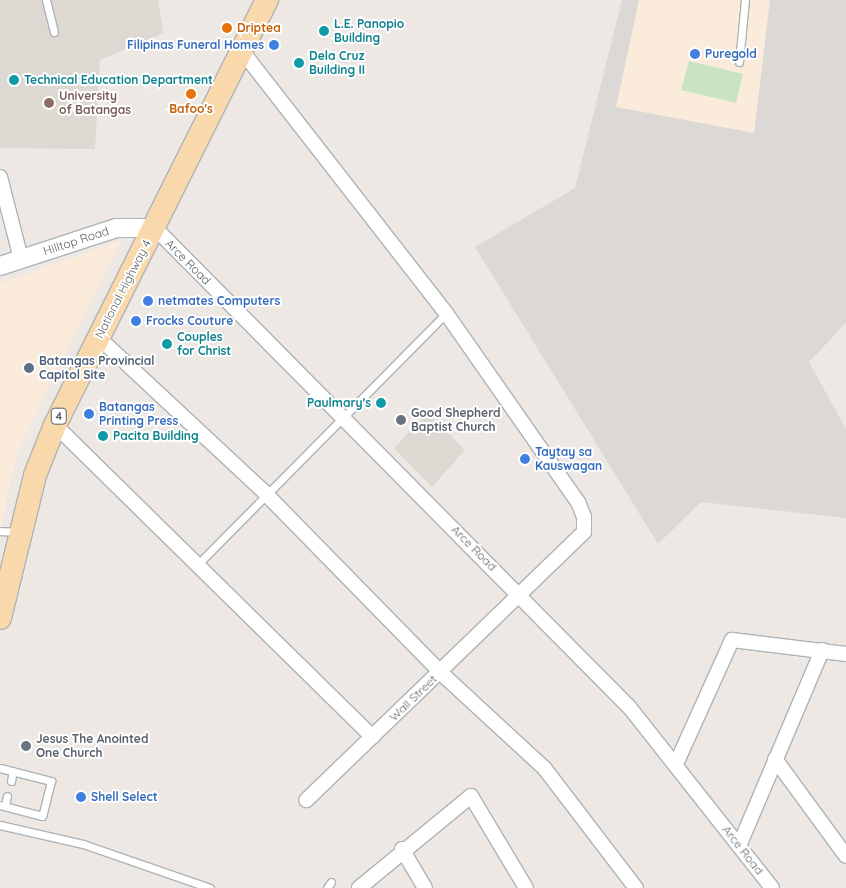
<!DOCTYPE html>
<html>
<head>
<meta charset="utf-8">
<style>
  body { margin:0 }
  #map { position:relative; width:846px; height:888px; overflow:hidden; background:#ede8e3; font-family:Quicksand,sans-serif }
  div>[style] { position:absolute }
  .commercial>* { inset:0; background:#fbebda }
  .industrial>* { inset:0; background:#dcd8d6 }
  .education>* { inset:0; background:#ddd8d2 }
  .green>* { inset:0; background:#cae3c1 }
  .roads { filter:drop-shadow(1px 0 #afb3b5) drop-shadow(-1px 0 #afb3b5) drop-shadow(0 1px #afb3b5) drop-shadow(0 -1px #afb3b5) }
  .service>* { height:7px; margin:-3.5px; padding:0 3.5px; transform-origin:3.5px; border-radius:3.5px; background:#fff }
  .minor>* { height:14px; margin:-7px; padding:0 7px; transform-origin:7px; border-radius:7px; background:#fff }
  .tertiary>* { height:18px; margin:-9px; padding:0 9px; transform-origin:9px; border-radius:9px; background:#fff }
  .primary>* { height:22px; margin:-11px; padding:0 11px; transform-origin:11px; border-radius:11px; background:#f9d9ac }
  .dots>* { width:14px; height:14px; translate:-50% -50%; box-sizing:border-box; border:2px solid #fff; border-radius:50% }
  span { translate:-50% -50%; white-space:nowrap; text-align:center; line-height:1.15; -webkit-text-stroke:4px #fff; paint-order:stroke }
  .shield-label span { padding:1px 4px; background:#fff; border:1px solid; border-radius:4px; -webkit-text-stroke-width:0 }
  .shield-label { font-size:11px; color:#5b6163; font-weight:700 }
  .culture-label { font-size:12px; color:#0d838f; font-weight:700 }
  .left { translate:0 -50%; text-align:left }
  .right { translate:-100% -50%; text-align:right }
  .food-label { font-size:12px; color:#c56008; font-weight:700 }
  .shop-label { font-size:12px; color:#366cbe; font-weight:700 }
  .education-label { font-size:12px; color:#785e54; font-weight:700 }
  .street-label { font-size:12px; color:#5b6163 }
  .service-label { font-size:12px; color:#4e5e75; font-weight:700 }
  .worship-label { font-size:12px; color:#5b616d; font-weight:700 }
</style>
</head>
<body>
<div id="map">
  <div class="commercial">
    <i style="clip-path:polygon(639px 0,770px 0,755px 133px,616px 107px)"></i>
    <i style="clip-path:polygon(121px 240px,17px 452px,0 533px,0 283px)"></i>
  </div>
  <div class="industrial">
    <i style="clip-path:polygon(622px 0,639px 0,616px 107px,754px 133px,770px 0,846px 0,846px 323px,809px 362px,846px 429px,846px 518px,701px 502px,658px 544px,475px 247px,575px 188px)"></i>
  </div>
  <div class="education">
    <i style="clip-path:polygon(0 0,158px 0,163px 33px,100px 60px,95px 149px,0 148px)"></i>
    <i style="clip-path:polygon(428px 413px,465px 450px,432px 487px,394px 448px)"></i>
  </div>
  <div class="green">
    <i style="clip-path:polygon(689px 61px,743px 74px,736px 103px,681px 90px)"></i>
  </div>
  <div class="roads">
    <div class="service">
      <i style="left:46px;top:0;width:33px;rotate:76deg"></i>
      <i style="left:739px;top:62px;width:62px;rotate:-84.5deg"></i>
      <i style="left:0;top:531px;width:17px;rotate:3deg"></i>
      <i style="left:199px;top:563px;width:351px;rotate:-45.3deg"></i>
      <i style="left:0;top:768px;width:53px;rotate:14.3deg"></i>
      <i style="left:51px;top:781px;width:36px;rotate:104deg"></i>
      <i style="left:42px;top:816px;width:43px;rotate:-165.3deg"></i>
      <i style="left:11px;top:781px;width:10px;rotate:-79deg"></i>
      <i style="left:5px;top:806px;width:10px;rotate:-79deg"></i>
      <i style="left:0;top:825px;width:85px;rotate:12.9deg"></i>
      <i style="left:83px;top:844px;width:134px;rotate:19.1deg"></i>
      <i style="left:327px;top:888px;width:7px;rotate:-56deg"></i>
    </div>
    <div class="minor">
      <i style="left:242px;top:51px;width:332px;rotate:52.1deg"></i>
      <i style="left:446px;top:313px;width:231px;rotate:55.1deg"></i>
      <i style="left:578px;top:502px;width:16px;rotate:68deg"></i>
      <i style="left:584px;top:517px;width:15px;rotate:90deg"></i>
      <i style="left:584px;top:532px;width:386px;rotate:136deg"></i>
      <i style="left:0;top:177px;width:85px;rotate:75.6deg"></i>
      <i style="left:155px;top:228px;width:675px;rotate:45.3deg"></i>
      <i style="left:630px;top:708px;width:229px;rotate:51.7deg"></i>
      <i style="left:98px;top:337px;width:229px;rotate:43deg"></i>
      <i style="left:265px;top:493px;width:250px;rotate:45.6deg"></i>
      <i style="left:440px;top:672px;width:143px;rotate:42.7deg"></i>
      <i style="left:545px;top:769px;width:150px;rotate:52.6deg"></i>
      <i style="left:55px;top:425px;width:445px;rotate:44.5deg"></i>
      <i style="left:775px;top:759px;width:120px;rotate:53.8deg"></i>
      <i style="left:676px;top:764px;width:136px;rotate:-65.7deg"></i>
      <i style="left:732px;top:640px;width:115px;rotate:7deg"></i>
      <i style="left:739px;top:846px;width:213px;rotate:-67deg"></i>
      <i style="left:402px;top:849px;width:45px;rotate:59.5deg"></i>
      <i style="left:359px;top:888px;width:145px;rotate:-39.4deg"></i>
      <i style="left:471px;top:796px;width:107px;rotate:59.1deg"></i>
    </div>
    <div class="tertiary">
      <i style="left:0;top:266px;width:122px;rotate:-18.1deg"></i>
      <i style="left:116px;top:228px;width:39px"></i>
    </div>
    <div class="primary">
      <i style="left:0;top:618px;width:147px;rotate:-76.2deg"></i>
      <i style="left:35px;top:475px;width:54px;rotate:-68.2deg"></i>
      <i style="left:55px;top:425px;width:475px;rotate:-63.5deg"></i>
    </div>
  </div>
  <div class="dots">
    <i style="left:227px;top:28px;background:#e8710a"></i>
    <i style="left:324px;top:31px;background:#0f9aa8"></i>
    <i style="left:274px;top:45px;background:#3f7fe0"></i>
    <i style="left:695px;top:54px;background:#3f7fe0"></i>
    <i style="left:299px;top:63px;background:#0f9aa8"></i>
    <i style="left:14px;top:80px;background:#0f9aa8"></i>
    <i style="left:191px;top:94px;background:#e8710a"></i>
    <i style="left:49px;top:103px;background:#8d6e63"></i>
    <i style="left:148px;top:301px;background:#3f7fe0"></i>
    <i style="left:136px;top:321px;background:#3f7fe0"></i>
    <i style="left:167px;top:344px;background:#0f9aa8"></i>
    <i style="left:29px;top:368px;background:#5c6f8a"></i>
    <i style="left:381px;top:403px;background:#0f9aa8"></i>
    <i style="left:89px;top:414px;background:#3f7fe0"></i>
    <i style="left:401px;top:420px;background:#6b7280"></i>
    <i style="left:103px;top:436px;background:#0f9aa8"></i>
    <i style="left:525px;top:459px;background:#3f7fe0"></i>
    <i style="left:26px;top:746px;background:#6b7280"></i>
    <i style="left:81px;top:797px;background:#3f7fe0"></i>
  </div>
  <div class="shield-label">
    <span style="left:59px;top:416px">4</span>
  </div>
  <div class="culture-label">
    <span class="left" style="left:334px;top:31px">L.E. Panopio<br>Building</span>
    <span class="left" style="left:309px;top:63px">Dela Cruz<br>Building II</span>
    <span class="left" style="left:24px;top:80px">Technical Education Department</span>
    <span class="left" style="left:177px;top:344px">Couples<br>for Christ</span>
    <span class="right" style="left:371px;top:403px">Paulmary's</span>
    <span class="left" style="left:113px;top:436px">Pacita Building</span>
  </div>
  <div class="food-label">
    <span class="left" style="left:237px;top:28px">Driptea</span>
    <span style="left:191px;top:109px">Bafoo's</span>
  </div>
  <div class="shop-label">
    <span class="right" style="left:264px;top:45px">Filipinas Funeral Homes</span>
    <span class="left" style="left:705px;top:54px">Puregold</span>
    <span class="left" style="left:158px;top:301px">netmates Computers</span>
    <span class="left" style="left:146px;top:321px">Frocks Couture</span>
    <span class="left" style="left:99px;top:414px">Batangas<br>Printing Press</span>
    <span class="left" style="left:535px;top:459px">Taytay sa<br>Kauswagan</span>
    <span class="left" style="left:91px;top:797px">Shell Select</span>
  </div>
  <div class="education-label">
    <span class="left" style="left:59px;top:103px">University<br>of Batangas</span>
  </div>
  <div class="street-label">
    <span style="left:76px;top:241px;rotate:-18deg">Hilltop Road</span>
    <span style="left:188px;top:262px;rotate:45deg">Arce Road</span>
    <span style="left:123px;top:289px;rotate:-63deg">National Highway 4</span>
    <span style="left:474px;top:548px;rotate:45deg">Arce Road</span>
    <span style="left:413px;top:698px;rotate:-44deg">Wall Street</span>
    <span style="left:743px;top:850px;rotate:52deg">Arce Road</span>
  </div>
  <div class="service-label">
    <span class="left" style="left:39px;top:368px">Batangas Provincial<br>Capitol Site</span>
  </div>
  <div class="worship-label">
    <span class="left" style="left:411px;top:420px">Good Shepherd<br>Baptist Church</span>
    <span class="left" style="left:36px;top:746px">Jesus The Anointed<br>One Church</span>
  </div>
</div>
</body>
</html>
